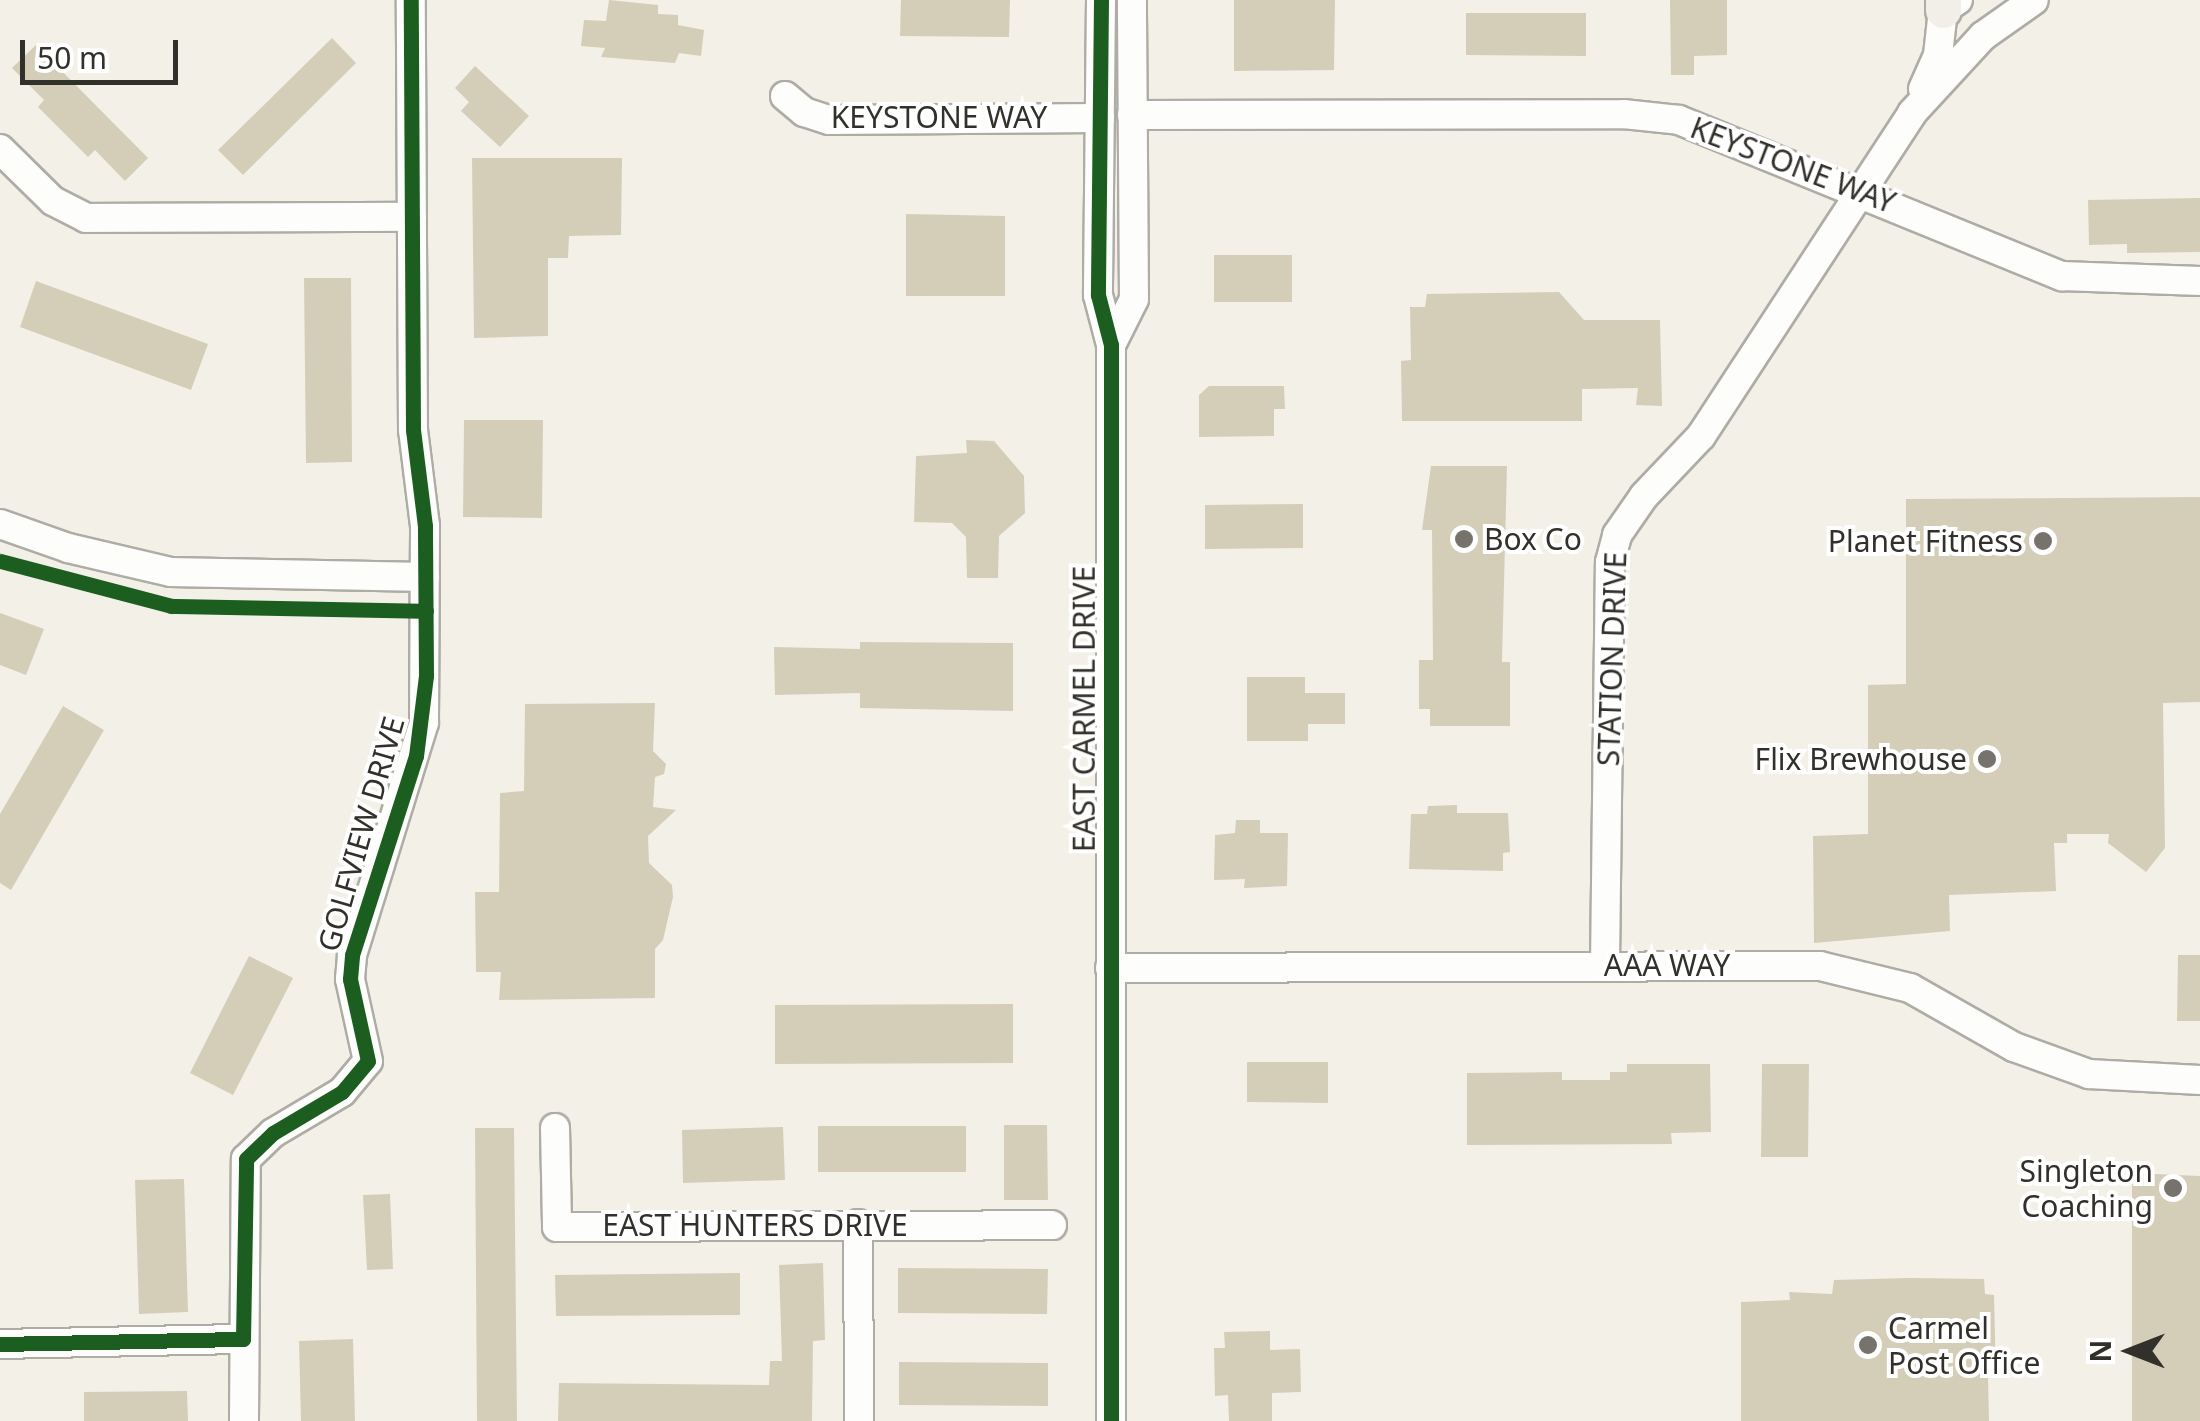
<!DOCTYPE html>
<html>
<head>
<meta charset="utf-8">
<style>
  body { margin:0 }
  #map { position:relative; width:2200px; height:1421px; overflow:hidden; background:#f3f0e7; font-family:"Noto Sans",sans-serif }
  div>[style] { position:absolute }
  .building>* { inset:0; background:#d4ceb8 }
  .roads { filter:drop-shadow(2px 0 #aeaca5) drop-shadow(-2px 0 #aeaca5) drop-shadow(0 2px #aeaca5) drop-shadow(0 -2px #aeaca5) }
  .minor>* { height:28px; margin:-14px; padding:0 14px; transform-origin:14px; border-radius:14px; background:#fdfdfb }
  .major>* { height:35px; margin:-17.5px; padding:0 17.5px; transform-origin:17.5px; border-radius:17.5px; background:#f1efe8 }
  .cycleway>* { height:15px; margin:-7.5px; padding:0 7.5px; transform-origin:7.5px; border-radius:7.5px; background:#1b5e20 }
  .dots>* { width:28px; height:28px; translate:-50% -50%; box-sizing:border-box; border:5px solid #fff; border-radius:50% }
  span { translate:-50% -50%; white-space:nowrap; text-align:center; line-height:1.15; -webkit-text-stroke:8px #fff; paint-order:stroke }
  .street-label { font-size:30px; color:#32302a }
  .poi-label { font-size:30px; color:#32302a }
  .left { translate:0 -50%; text-align:left }
  .right { translate:-100% -50%; text-align:right }
  .north { position:absolute; left:2080px; top:1301px; width:100px; height:100px; -webkit-text-stroke:8px #fff; paint-order:stroke; rotate:270deg; font-size:28px; font-weight:700; line-height:40px; text-align:center; color:#32302a }
  .north::after { content:''; display:block; margin:auto; width:35px; height:45px; background:#32302a; clip-path:polygon(50% 0,100% 100%,50% 72%,0 100%) }
  .scale { position:absolute; left:20px; top:40px; width:158px; height:45px; box-sizing:border-box; border:5px solid #32302a; border-top:0; padding-left:12px; font-size:30px; line-height:35px; white-space:nowrap; color:#32302a; -webkit-text-stroke:8px #fff; paint-order:stroke }
</style>
</head>
<body>
<div id="map">
  <div class="building">
    <i style="clip-path:polygon(609px 0,658px 5px,658px 14px,678px 15px,678px 25px,704px 30px,701px 56px,679px 53px,675px 63px,601px 57px,605px 48px,581px 46px,584px 20px,606px 21px)"></i>
    <i style="clip-path:polygon(901px 0,1010px 0,1009px 37px,900px 36px)"></i>
    <i style="clip-path:polygon(1234px 0,1335px 0,1334px 70px,1234px 71px)"></i>
    <i style="clip-path:polygon(1670px 0,1727px 0,1727px 55px,1694px 56px,1694px 75px,1671px 75px)"></i>
    <i style="clip-path:polygon(1466px 13px,1586px 13px,1586px 56px,1466px 55px)"></i>
    <i style="clip-path:polygon(332px 38px,356px 63px,243px 175px,218px 150px)"></i>
    <i style="clip-path:polygon(36px 45px,148px 158px,125px 181px,95px 150px,88px 157px,38px 107px,44px 100px,12px 68px)"></i>
    <i style="clip-path:polygon(475px 66px,529px 116px,500px 147px,461px 111px,469px 102px,455px 88px)"></i>
    <i style="clip-path:polygon(472px 158px,622px 158px,621px 235px,569px 236px,568px 258px,548px 258px,548px 336px,474px 338px)"></i>
    <i style="clip-path:polygon(2200px 198px,2200px 252px,2127px 253px,2127px 244px,2089px 245px,2088px 200px)"></i>
    <i style="clip-path:polygon(906px 214px,1005px 216px,1005px 296px,906px 296px)"></i>
    <i style="clip-path:polygon(1214px 255px,1292px 255px,1292px 302px,1214px 302px)"></i>
    <i style="clip-path:polygon(304px 278px,351px 278px,352px 462px,306px 463px)"></i>
    <i style="clip-path:polygon(36px 281px,208px 344px,191px 390px,20px 327px)"></i>
    <i style="clip-path:polygon(1559px 292px,1584px 320px,1660px 320px,1662px 406px,1636px 405px,1638px 388px,1582px 389px,1582px 421px,1402px 421px,1401px 361px,1411px 360px,1410px 307px,1425px 307px,1427px 294px)"></i>
    <i style="clip-path:polygon(1209px 386px,1284px 386px,1285px 409px,1274px 409px,1274px 436px,1199px 437px,1199px 395px)"></i>
    <i style="clip-path:polygon(464px 420px,543px 420px,542px 518px,463px 517px)"></i>
    <i style="clip-path:polygon(966px 440px,994px 441px,1024px 476px,1025px 513px,999px 536px,998px 578px,967px 578px,966px 537px,952px 523px,914px 522px,916px 456px,967px 453px)"></i>
    <i style="clip-path:polygon(1431px 466px,1507px 466px,1502px 662px,1510px 662px,1510px 726px,1430px 726px,1430px 709px,1419px 709px,1419px 660px,1433px 660px,1432px 530px,1422px 530px)"></i>
    <i style="clip-path:polygon(2200px 497px,2200px 702px,2163px 703px,2165px 848px,2146px 872px,2108px 843px,2109px 834px,2067px 834px,2067px 843px,2054px 843px,2056px 891px,1949px 895px,1950px 931px,1814px 943px,1813px 836px,1868px 834px,1868px 685px,1906px 684px,1906px 499px)"></i>
    <i style="clip-path:polygon(1303px 504px,1303px 548px,1205px 549px,1205px 505px)"></i>
    <i style="clip-path:polygon(0 613px,44px 629px,26px 675px,0 665px)"></i>
    <i style="clip-path:polygon(860px 642px,1013px 643px,1013px 711px,860px 708px,860px 693px,775px 695px,774px 647px,860px 649px)"></i>
    <i style="clip-path:polygon(1247px 677px,1305px 677px,1305px 693px,1345px 693px,1345px 724px,1308px 724px,1308px 741px,1247px 741px)"></i>
    <i style="clip-path:polygon(655px 703px,653px 751px,666px 764px,664px 774px,655px 777px,653px 807px,676px 810px,648px 836px,649px 863px,672px 885px,673px 897px,663px 940px,655px 949px,655px 998px,499px 1000px,501px 972px,476px 972px,475px 892px,499px 892px,500px 793px,524px 791px,525px 704px)"></i>
    <i style="clip-path:polygon(63px 706px,104px 730px,11px 890px,0 883px,0 814px)"></i>
    <i style="clip-path:polygon(1457px 805px,1457px 813px,1508px 813px,1510px 852px,1503px 853px,1503px 871px,1409px 869px,1411px 814px,1427px 814px,1428px 806px)"></i>
    <i style="clip-path:polygon(1236px 820px,1260px 820px,1260px 833px,1288px 833px,1287px 886px,1244px 888px,1245px 879px,1214px 880px,1215px 835px,1235px 833px)"></i>
    <i style="clip-path:polygon(2178px 955px,2200px 955px,2200px 1021px,2177px 1021px)"></i>
    <i style="clip-path:polygon(249px 956px,293px 978px,233px 1095px,190px 1073px)"></i>
    <i style="clip-path:polygon(1013px 1004px,1013px 1063px,775px 1064px,775px 1005px)"></i>
    <i style="clip-path:polygon(1247px 1062px,1328px 1062px,1328px 1103px,1247px 1102px)"></i>
    <i style="clip-path:polygon(1627px 1064px,1710px 1064px,1711px 1132px,1671px 1133px,1672px 1144px,1467px 1145px,1467px 1073px,1562px 1072px,1562px 1080px,1610px 1080px,1610px 1072px,1627px 1072px)"></i>
    <i style="clip-path:polygon(1762px 1064px,1809px 1064px,1808px 1157px,1761px 1157px)"></i>
    <i style="clip-path:polygon(1004px 1125px,1047px 1125px,1048px 1200px,1004px 1200px)"></i>
    <i style="clip-path:polygon(818px 1126px,966px 1126px,966px 1172px,818px 1172px)"></i>
    <i style="clip-path:polygon(783px 1127px,785px 1180px,683px 1183px,682px 1130px)"></i>
    <i style="clip-path:polygon(475px 1128px,514px 1128px,517px 1421px,477px 1421px)"></i>
    <i style="clip-path:polygon(2132px 1173px,2200px 1176px,2200px 1421px,2132px 1421px)"></i>
    <i style="clip-path:polygon(184px 1179px,188px 1312px,139px 1314px,135px 1180px)"></i>
    <i style="clip-path:polygon(390px 1194px,393px 1269px,367px 1270px,363px 1195px)"></i>
    <i style="clip-path:polygon(823px 1263px,825px 1340px,813px 1341px,812px 1421px,558px 1421px,559px 1383px,769px 1385px,770px 1361px,782px 1361px,779px 1265px)"></i>
    <i style="clip-path:polygon(898px 1268px,1048px 1269px,1047px 1314px,898px 1313px)"></i>
    <i style="clip-path:polygon(740px 1273px,740px 1315px,556px 1316px,555px 1275px)"></i>
    <i style="clip-path:polygon(1910px 1278px,1984px 1279px,1985px 1294px,1994px 1295px,1996px 1378px,1988px 1378px,1989px 1421px,1741px 1421px,1741px 1302px,1790px 1300px,1789px 1292px,1832px 1294px,1834px 1280px)"></i>
    <i style="clip-path:polygon(1270px 1331px,1270px 1350px,1300px 1349px,1301px 1392px,1272px 1393px,1272px 1421px,1229px 1421px,1228px 1395px,1215px 1396px,1214px 1348px,1225px 1348px,1224px 1332px)"></i>
    <i style="clip-path:polygon(353px 1339px,355px 1421px,301px 1421px,299px 1341px)"></i>
    <i style="clip-path:polygon(899px 1362px,1048px 1363px,1048px 1406px,899px 1405px)"></i>
    <i style="clip-path:polygon(187px 1391px,188px 1421px,84px 1421px,84px 1392px)"></i>
  </div>
  <div class="roads">
    <div class="minor">
      <i style="left:1101px;top:0;width:295px;rotate:90.6deg"></i>
      <i style="left:1098px;top:295px;width:52px;rotate:75.4deg"></i>
      <i style="left:1111px;top:345px;width:1076px;rotate:90deg"></i>
      <i style="left:1923px;top:89px;width:37px;rotate:-66deg"></i>
      <i style="left:1938px;top:55px;width:45px;rotate:-83.7deg"></i>
      <i style="left:1943px;top:10px;width:18px;rotate:-34deg"></i>
      <i style="left:785px;top:96px;width:25px;rotate:40deg"></i>
      <i style="left:804px;top:112px;width:26px;rotate:18deg"></i>
      <i style="left:829px;top:120px;width:271px;rotate:-0.4deg"></i>
      <i style="left:1132px;top:115px;width:492px;rotate:-0.1deg"></i>
      <i style="left:1624px;top:114px;width:55px;rotate:6.2deg"></i>
      <i style="left:1679px;top:120px;width:414px;rotate:22.2deg"></i>
      <i style="left:2062px;top:276px;width:138px;rotate:2.1deg"></i>
      <i style="left:0;top:149px;width:74px;rotate:44.5deg"></i>
      <i style="left:53px;top:201px;width:37px;rotate:27deg"></i>
      <i style="left:86px;top:218px;width:326px;rotate:-0.2deg"></i>
      <i style="left:1111px;top:345px;width:51px;rotate:-63.4deg"></i>
      <i style="left:1134px;top:299px;width:299px;rotate:-90.4deg"></i>
      <i style="left:0;top:524px;width:72px;rotate:19.4deg"></i>
      <i style="left:68px;top:548px;width:106px;rotate:13.1deg"></i>
      <i style="left:171px;top:572px;width:254px;rotate:1.1deg"></i>
      <i style="left:1605px;top:965px;width:403px;rotate:-89.3deg"></i>
      <i style="left:1610px;top:562px;width:28px;rotate:-75deg"></i>
      <i style="left:1617px;top:535px;width:47px;rotate:-55.3deg"></i>
      <i style="left:1644px;top:496px;width:83px;rotate:-46.5deg"></i>
      <i style="left:1701px;top:436px;width:386px;rotate:-56.8deg"></i>
      <i style="left:1912px;top:113px;width:105px;rotate:-47.3deg"></i>
      <i style="left:1983px;top:36px;width:62px;rotate:-35.2deg"></i>
      <i style="left:1110px;top:968px;width:710px;rotate:-0.16deg"></i>
      <i style="left:1820px;top:966px;width:93px;rotate:13.7deg"></i>
      <i style="left:1910px;top:988px;width:120px;rotate:29.6deg"></i>
      <i style="left:2014px;top:1047px;width:80px;rotate:19.8deg"></i>
      <i style="left:2089px;top:1074px;width:111px;rotate:3.1deg"></i>
      <i style="left:555px;top:1128px;width:99px;rotate:88.8deg"></i>
      <i style="left:557px;top:1227px;width:495px;rotate:-0.2deg"></i>
      <i style="left:858px;top:1224px;width:197px;rotate:89.7deg"></i>
      <i style="left:0;top:1344px;width:243px;rotate:-1.2deg"></i>
      <i style="left:244px;top:1421px;width:262px;rotate:-89.6deg"></i>
      <i style="left:246px;top:1159px;width:37px;rotate:-44deg"></i>
      <i style="left:273px;top:1133px;width:80px;rotate:-30.7deg"></i>
      <i style="left:342px;top:1092px;width:40px;rotate:-50deg"></i>
      <i style="left:368px;top:1061px;width:84px;rotate:-102.4deg"></i>
      <i style="left:350px;top:979px;width:24px;rotate:-85deg"></i>
      <i style="left:352px;top:955px;width:243px;rotate:-72.8deg"></i>
      <i style="left:424px;top:723px;width:197px;rotate:-89.7deg"></i>
      <i style="left:425px;top:526px;width:97px;rotate:-97.1deg"></i>
      <i style="left:413px;top:430px;width:430px;rotate:-90.3deg"></i>
    </div>
    <div class="major">
      <i style="left:1943px;top:0;width:10px;rotate:90deg"></i>
    </div>
  </div>
  <div class="cycleway">
    <i style="left:1101px;top:0;width:295px;rotate:90.6deg"></i>
    <i style="left:1098px;top:295px;width:52px;rotate:75.4deg"></i>
    <i style="left:1111px;top:345px;width:1076px;rotate:90deg"></i>
    <i style="left:0;top:561px;width:177px;rotate:14.7deg"></i>
    <i style="left:171px;top:606px;width:255px;rotate:1.1deg"></i>
    <i style="left:0;top:1344px;width:243px;rotate:-1.2deg"></i>
    <i style="left:243px;top:1339px;width:180px;rotate:-89deg"></i>
    <i style="left:246px;top:1159px;width:37px;rotate:-44deg"></i>
    <i style="left:273px;top:1133px;width:80px;rotate:-30.7deg"></i>
    <i style="left:342px;top:1092px;width:40px;rotate:-50deg"></i>
    <i style="left:368px;top:1061px;width:84px;rotate:-102.4deg"></i>
    <i style="left:350px;top:979px;width:24px;rotate:-85deg"></i>
    <i style="left:352px;top:955px;width:209px;rotate:-72.2deg"></i>
    <i style="left:416px;top:756px;width:81px;rotate:-82.9deg"></i>
    <i style="left:426px;top:676px;width:150px;rotate:-90.4deg"></i>
    <i style="left:425px;top:526px;width:97px;rotate:-97.1deg"></i>
    <i style="left:413px;top:430px;width:430px;rotate:-90.3deg"></i>
  </div>
  <div class="dots">
    <i style="left:1464px;top:539px;background:#76736c"></i>
    <i style="left:2043px;top:541px;background:#76736c"></i>
    <i style="left:1987px;top:759px;background:#76736c"></i>
    <i style="left:2173px;top:1188px;background:#76736c"></i>
    <i style="left:1868px;top:1345px;background:#76736c"></i>
  </div>
  <div class="street-label">
    <span style="left:939px;top:117px">KEYSTONE WAY</span>
    <span style="left:1793px;top:165px;rotate:21deg">KEYSTONE WAY</span>
    <span style="left:1612px;top:659px;rotate:-88deg">STATION DRIVE</span>
    <span style="left:1084px;top:709px;rotate:-90deg">EAST CARMEL DRIVE</span>
    <span style="left:361px;top:834px;rotate:-74deg">GOLFVIEW DRIVE</span>
    <span style="left:1667px;top:965px">AAA WAY</span>
    <span style="left:755px;top:1225px">EAST HUNTERS DRIVE</span>
  </div>
  <div class="poi-label">
    <span class="left" style="left:1484px;top:539px">Box Co</span>
    <span class="right" style="left:2023px;top:541px">Planet Fitness</span>
    <span class="right" style="left:1967px;top:759px">Flix Brewhouse</span>
    <span class="right" style="left:2153px;top:1188px">Singleton<br>Coaching</span>
    <span class="left" style="left:1888px;top:1345px">Carmel<br>Post Office</span>
  </div>
  <div class="north">N</div>
  <div class="scale">50 m</div>
</div>
</body>
</html>
